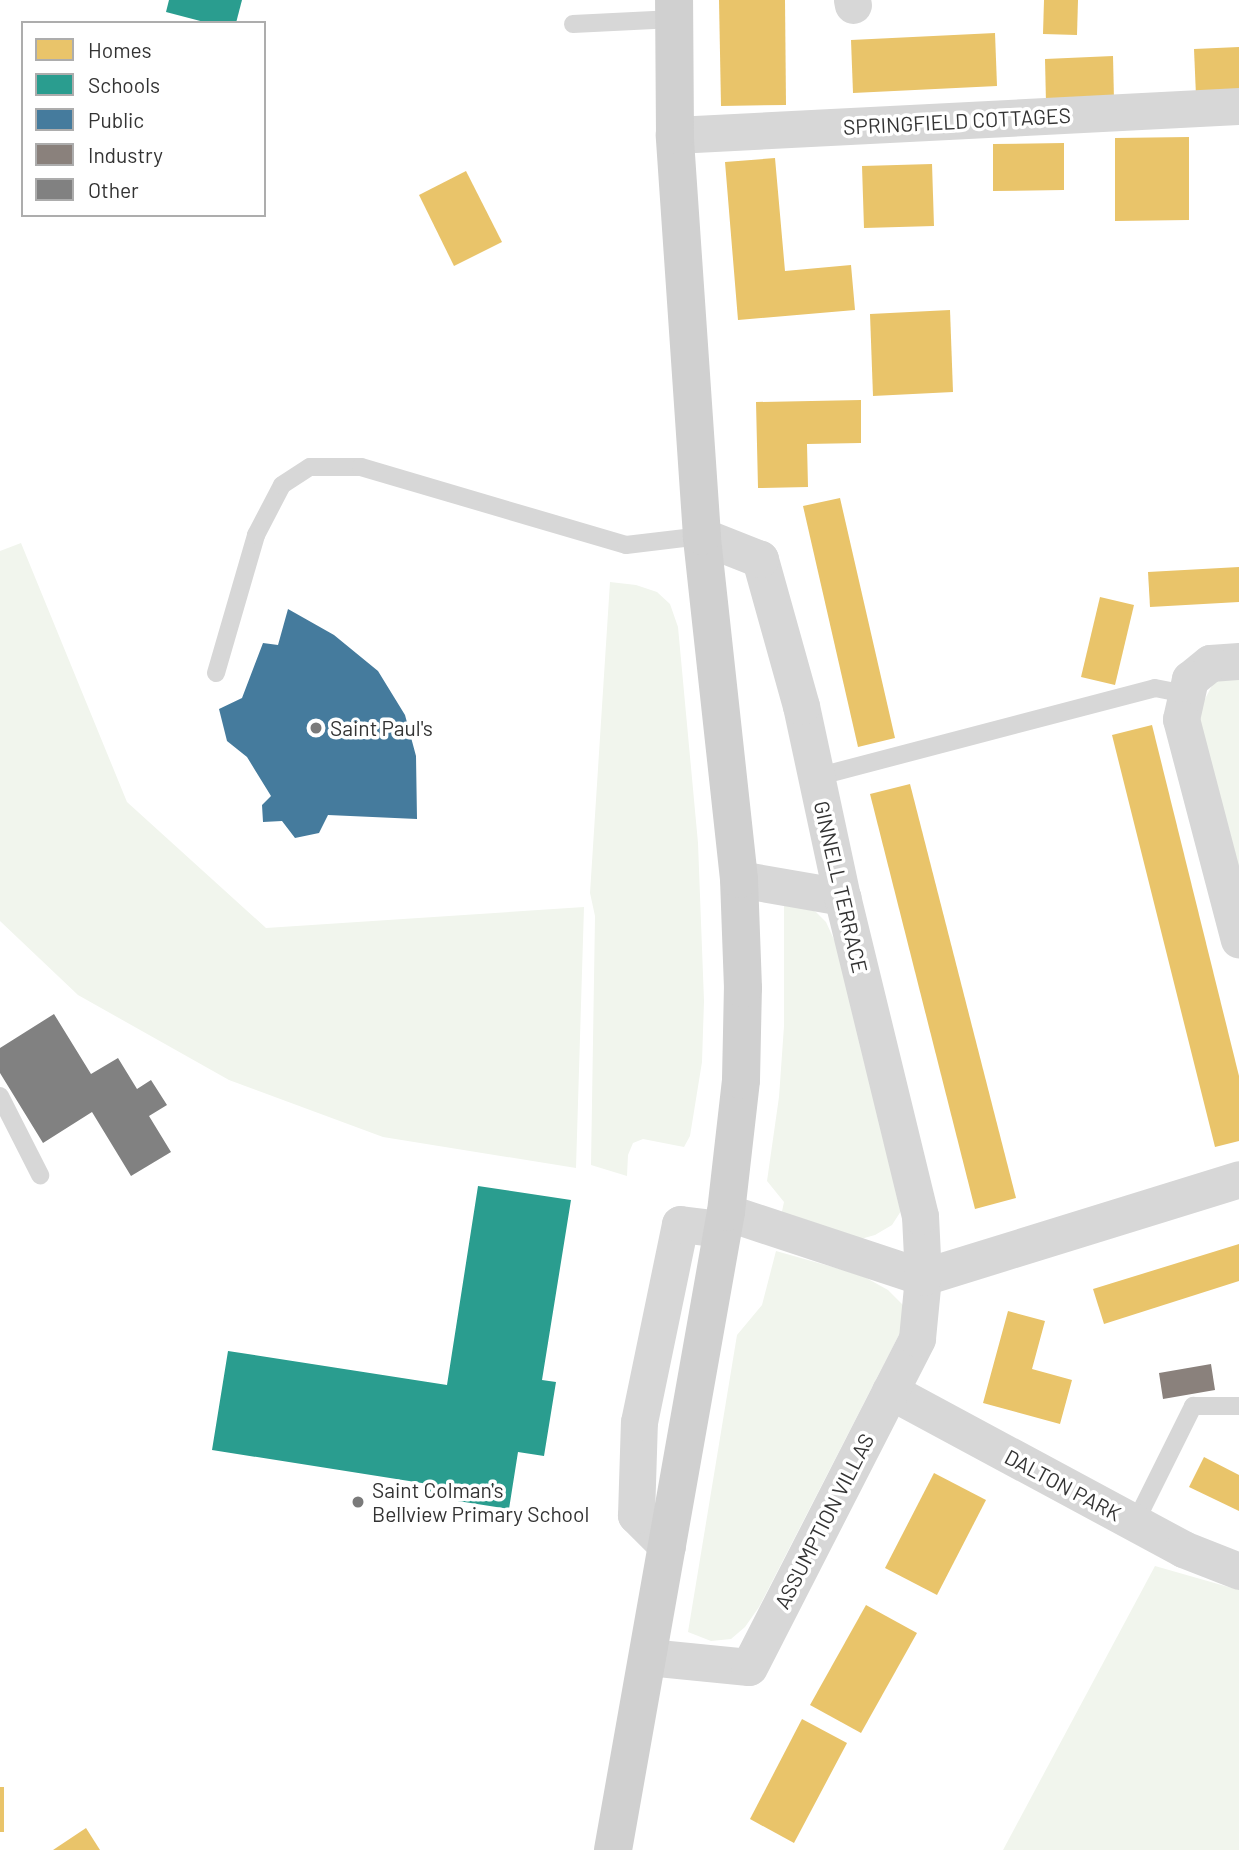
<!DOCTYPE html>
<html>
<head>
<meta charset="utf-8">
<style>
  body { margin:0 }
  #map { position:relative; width:1239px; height:1850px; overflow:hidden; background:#fff; font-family:Barlow,sans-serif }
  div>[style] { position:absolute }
  .green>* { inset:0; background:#f1f5ed }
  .homes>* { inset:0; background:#e9c46a }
  .schools>* { inset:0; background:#2a9d8f }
  .public>* { inset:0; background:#457b9d }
  .industry>* { inset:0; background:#8a817c }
  .building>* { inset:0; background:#818181 }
  .lane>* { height:18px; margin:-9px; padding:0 9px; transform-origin:9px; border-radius:9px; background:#d7d7d7 }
  .street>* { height:37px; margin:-18.5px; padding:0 18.5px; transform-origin:18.5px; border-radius:18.5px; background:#d7d7d7 }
  .secondary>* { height:38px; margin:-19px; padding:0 19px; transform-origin:19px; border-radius:19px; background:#d0d0d0 }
  .dots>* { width:19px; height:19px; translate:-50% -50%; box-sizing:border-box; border:4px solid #fff; border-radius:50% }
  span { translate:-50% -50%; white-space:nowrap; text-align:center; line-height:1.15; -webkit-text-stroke:7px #fff; paint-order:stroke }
  .street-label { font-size:21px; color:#333 }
  .poi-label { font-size:21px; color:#333 }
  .left { translate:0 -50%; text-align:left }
  .legend { position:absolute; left:21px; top:21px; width:245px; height:196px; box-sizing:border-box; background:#fff; border:2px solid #adadad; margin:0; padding:9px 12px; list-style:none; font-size:21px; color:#333 }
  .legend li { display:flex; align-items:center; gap:14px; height:35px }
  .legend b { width:35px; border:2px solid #adadad }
</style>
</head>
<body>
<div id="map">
  <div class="green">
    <i style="clip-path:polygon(21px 543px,127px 802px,266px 928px,584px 907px,576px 1168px,383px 1137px,229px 1080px,78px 995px,0 921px,0 551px)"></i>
    <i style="clip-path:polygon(610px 582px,636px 585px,657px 592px,670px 604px,678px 627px,698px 843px,704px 1001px,702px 1062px,690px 1136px,684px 1147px,643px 1139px,633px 1143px,628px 1155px,627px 1176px,591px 1165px,595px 916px,590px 893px)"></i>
    <i style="clip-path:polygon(1239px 678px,1239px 869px,1197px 714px,1215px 680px)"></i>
    <i style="clip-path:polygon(784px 905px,803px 906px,816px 912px,826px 922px,836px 944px,901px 1211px,892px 1225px,875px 1235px,857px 1240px,781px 1216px,784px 1202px,767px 1181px,779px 1097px,784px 1026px)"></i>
    <i style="clip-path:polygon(776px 1251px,861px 1275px,888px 1290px,903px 1305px,904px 1325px,759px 1607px,745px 1627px,731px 1639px,711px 1641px,688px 1632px,737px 1335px,762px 1305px)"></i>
    <i style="clip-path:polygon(1155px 1566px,1239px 1590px,1239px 1850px,1003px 1850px)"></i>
  </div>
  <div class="homes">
    <i style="clip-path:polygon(719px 0,785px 0,786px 105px,721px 106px)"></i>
    <i style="clip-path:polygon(1044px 0,1078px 0,1077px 35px,1043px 34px)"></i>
    <i style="clip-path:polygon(995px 33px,997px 86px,853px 93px,851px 40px)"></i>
    <i style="clip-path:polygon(1239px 47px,1239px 94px,1196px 96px,1194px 49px)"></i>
    <i style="clip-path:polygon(1113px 56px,1114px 100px,1046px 103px,1045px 59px)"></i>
    <i style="clip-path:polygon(1189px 137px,1189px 220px,1115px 221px,1115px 138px)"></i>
    <i style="clip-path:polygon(1064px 143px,1064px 190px,993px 191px,993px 144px)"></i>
    <i style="clip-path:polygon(775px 158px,785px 271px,851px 265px,855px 310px,738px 320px,725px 162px)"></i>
    <i style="clip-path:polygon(932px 164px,934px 226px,864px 228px,862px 166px)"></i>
    <i style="clip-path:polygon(466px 171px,502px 242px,454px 266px,419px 195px)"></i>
    <i style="clip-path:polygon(950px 310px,953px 392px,873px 396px,870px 314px)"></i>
    <i style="clip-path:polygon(861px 400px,861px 443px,807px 444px,808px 487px,758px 488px,756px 402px)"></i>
    <i style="clip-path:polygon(840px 498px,895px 738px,858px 747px,803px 506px)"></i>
    <i style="clip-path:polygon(1239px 567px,1239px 602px,1150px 607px,1148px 572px)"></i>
    <i style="clip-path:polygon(1100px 597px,1134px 605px,1115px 685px,1081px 677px)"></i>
    <i style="clip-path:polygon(1152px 725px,1239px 1076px,1239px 1141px,1215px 1147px,1112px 735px)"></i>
    <i style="clip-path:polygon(910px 784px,1016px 1198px,975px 1209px,870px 794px)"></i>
    <i style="clip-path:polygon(1239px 1244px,1239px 1281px,1104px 1324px,1093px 1289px)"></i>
    <i style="clip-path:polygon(1008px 1311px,1045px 1321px,1032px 1369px,1072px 1380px,1060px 1424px,983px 1403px)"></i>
    <i style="clip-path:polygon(1204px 1457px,1239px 1475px,1239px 1511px,1189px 1487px)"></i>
    <i style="clip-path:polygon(934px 1473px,986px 1500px,937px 1595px,885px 1568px)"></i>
    <i style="clip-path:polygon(866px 1605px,917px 1633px,861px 1733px,810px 1705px)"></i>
    <i style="clip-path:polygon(802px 1719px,847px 1743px,794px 1843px,750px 1819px)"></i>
    <i style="clip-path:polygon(0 1787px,4px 1787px,4px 1832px,0 1832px)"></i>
    <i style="clip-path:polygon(86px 1828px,100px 1850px,53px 1850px)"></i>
  </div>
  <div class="schools">
    <i style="clip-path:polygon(169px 0,242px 0,236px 23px,208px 23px,166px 12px)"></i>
    <i style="clip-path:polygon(478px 1186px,571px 1200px,542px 1380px,556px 1382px,544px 1456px,518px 1452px,509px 1509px,426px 1496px,428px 1484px,212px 1450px,228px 1351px,447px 1385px)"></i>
  </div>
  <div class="public">
    <i style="clip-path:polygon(288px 609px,334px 635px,378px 671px,405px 715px,416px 756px,417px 819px,328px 815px,319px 833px,295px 838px,282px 821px,263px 822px,262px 805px,271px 796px,247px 757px,227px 741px,219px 709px,242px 698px,263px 643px,278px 645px)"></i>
  </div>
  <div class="industry">
    <i style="clip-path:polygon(1211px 1364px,1215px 1390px,1163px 1399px,1159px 1373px)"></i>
  </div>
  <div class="building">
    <i style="clip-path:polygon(54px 1014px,91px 1074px,118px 1058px,137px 1089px,151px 1080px,167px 1105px,149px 1116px,171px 1152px,131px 1176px,92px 1112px,43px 1143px,0 1073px,0 1048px)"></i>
  </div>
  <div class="lane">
    <i style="left:573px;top:24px;width:101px;rotate:-2.8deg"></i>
    <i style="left:216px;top:673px;width:144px;rotate:-73.8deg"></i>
    <i style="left:256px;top:535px;width:56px;rotate:-62.5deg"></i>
    <i style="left:282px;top:485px;width:33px;rotate:-33deg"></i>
    <i style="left:310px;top:467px;width:51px"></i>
    <i style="left:361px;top:467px;width:276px;rotate:16.4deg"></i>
    <i style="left:626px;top:545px;width:77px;rotate:-6.8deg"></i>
    <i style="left:816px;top:777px;width:350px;rotate:-14.7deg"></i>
    <i style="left:1155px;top:688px;width:33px;rotate:11deg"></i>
    <i style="left:0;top:1096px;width:89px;rotate:63.1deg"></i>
    <i style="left:1135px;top:1523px;width:131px;rotate:-63.6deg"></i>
    <i style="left:1193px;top:1406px;width:46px"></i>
  </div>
  <div class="street">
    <i style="left:852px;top:0;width:5px;rotate:79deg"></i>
    <i style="left:675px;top:135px;width:565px;rotate:-2.94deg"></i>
    <i style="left:1239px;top:661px;width:29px;rotate:176deg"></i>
    <i style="left:1210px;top:663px;width:26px;rotate:141deg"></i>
    <i style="left:1190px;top:679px;width:41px;rotate:102.7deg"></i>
    <i style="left:1181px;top:719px;width:228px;rotate:75.3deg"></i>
    <i style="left:739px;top:879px;width:105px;rotate:9.9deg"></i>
    <i style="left:726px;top:1212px;width:207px;rotate:18.3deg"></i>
    <i style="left:923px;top:1277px;width:331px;rotate:-17.2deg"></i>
    <i style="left:890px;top:1391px;width:333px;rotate:28.3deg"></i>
    <i style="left:1183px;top:1549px;width:60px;rotate:21.4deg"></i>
    <i style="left:667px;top:1546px;width:44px;rotate:-135deg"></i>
    <i style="left:636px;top:1515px;width:93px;rotate:-88.2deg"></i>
    <i style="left:639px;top:1422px;width:202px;rotate:-78.3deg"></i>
    <i style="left:680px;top:1224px;width:41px;rotate:7deg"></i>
    <i style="left:648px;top:1657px;width:101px;rotate:5.7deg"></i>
    <i style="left:749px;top:1667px;width:369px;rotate:-62.9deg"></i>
    <i style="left:917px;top:1338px;width:61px;rotate:-84.4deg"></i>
    <i style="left:923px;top:1277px;width:61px;rotate:-92.8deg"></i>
    <i style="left:920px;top:1216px;width:328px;rotate:-103.7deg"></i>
    <i style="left:842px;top:897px;width:195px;rotate:-102.1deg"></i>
    <i style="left:801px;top:706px;width:153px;rotate:-105.6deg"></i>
    <i style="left:760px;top:559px;width:62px;rotate:-158.4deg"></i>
  </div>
  <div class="secondary">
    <i style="left:613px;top:1850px;width:648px;rotate:-79.96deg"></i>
    <i style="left:726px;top:1212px;width:133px;rotate:-83.5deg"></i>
    <i style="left:741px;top:1080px;width:92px;rotate:-88.8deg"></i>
    <i style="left:743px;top:988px;width:109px;rotate:-92.1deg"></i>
    <i style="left:739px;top:879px;width:345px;rotate:-96.2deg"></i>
    <i style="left:702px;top:536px;width:402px;rotate:-93.9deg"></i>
    <i style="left:675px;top:135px;width:135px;rotate:-90.4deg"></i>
  </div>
  <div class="dots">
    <i style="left:316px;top:728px;background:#7a7a7a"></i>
    <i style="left:358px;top:1502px;background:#7a7a7a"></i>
  </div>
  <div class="street-label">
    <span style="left:957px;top:121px;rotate:-3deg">SPRINGFIELD COTTAGES</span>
    <span style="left:841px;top:887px;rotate:77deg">GINNELL TERRACE</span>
    <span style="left:1063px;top:1485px;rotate:28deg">DALTON PARK</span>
    <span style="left:824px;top:1521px;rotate:-63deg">ASSUMPTION VILLAS</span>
  </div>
  <div class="poi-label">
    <span class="left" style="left:330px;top:728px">Saint Paul's</span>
    <span class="left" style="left:372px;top:1502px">Saint Colman's<br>Bellview Primary School</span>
  </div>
  <ul class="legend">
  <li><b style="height:19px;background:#e9c46a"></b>Homes</li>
  <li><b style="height:19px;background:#2a9d8f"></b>Schools</li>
  <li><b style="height:19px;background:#457b9d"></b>Public</li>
  <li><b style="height:19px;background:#8a817c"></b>Industry</li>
  <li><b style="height:19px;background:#818181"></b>Other</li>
  </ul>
</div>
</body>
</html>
